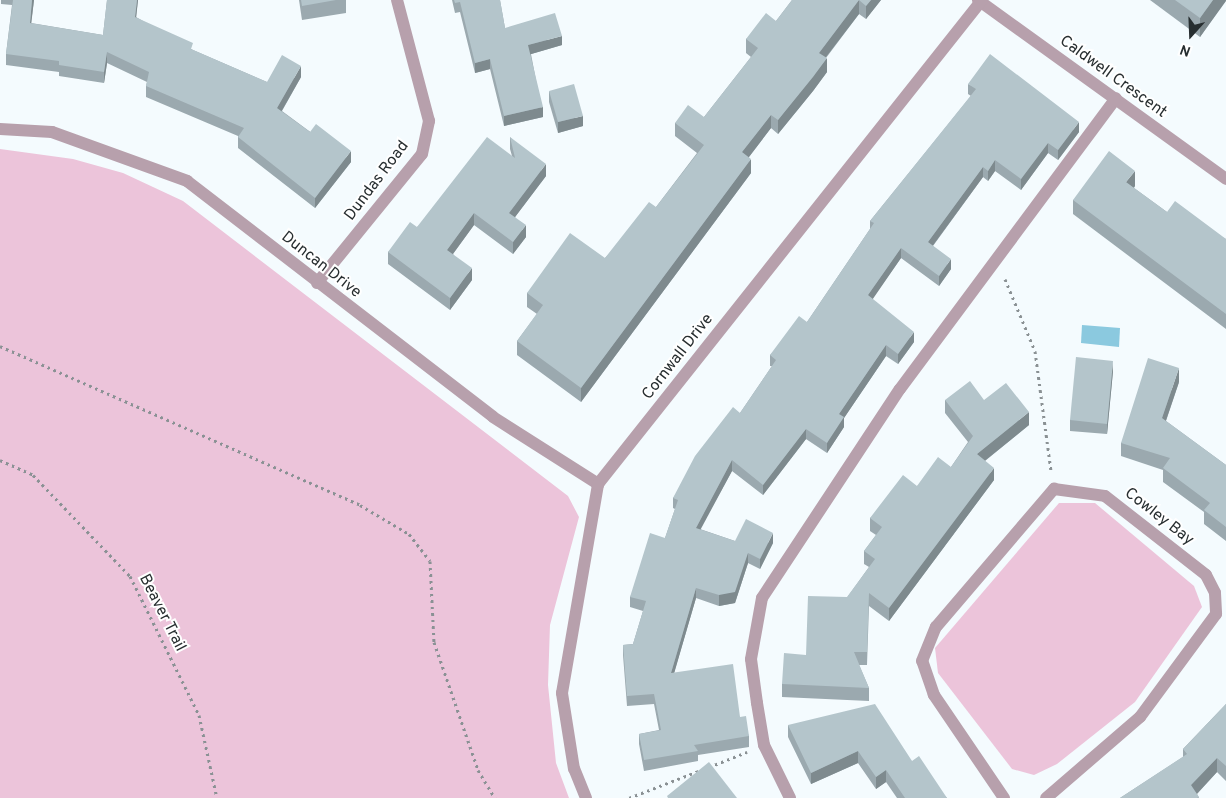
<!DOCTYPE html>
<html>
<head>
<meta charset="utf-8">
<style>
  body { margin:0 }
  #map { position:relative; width:1226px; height:798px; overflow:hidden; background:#f4fbfe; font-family:Overpass,sans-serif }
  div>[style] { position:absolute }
  .green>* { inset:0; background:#ecc4da }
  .water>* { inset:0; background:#8bc9df }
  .path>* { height:3px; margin-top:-1.5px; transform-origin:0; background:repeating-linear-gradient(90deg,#8a9194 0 2.5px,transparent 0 6.5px) }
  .lane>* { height:12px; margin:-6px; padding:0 6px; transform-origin:6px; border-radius:6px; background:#b7a0ac }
  .street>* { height:12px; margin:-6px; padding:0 6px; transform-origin:6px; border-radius:6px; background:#b7a0ac }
  .wall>* { inset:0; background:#9ba9af }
  .shaded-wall>* { inset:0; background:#7e8a8e }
  .building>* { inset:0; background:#b4c5cb }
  span { translate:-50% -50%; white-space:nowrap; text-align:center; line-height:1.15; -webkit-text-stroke:4px #fff; paint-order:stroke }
  .street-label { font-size:16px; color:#272e30 }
  .north { position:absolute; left:1166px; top:10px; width:50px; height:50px; -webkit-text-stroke:4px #fff; paint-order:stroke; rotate:200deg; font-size:14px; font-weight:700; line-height:20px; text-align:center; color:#272e30 }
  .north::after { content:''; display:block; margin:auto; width:18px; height:22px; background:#272e30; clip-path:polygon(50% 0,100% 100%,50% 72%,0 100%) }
</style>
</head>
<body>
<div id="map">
  <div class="green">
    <i style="clip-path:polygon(0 149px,73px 159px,123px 173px,183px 201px,568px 496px,579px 517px,550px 625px,548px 685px,556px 763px,569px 798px,0 798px)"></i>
    <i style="clip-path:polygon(1059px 503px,1095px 503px,1194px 586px,1202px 607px,1135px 702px,1057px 764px,1034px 775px,1012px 769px,938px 673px,935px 648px)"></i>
  </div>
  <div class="water">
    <i style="clip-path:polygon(1082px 325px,1120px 328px,1119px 347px,1081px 343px)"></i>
  </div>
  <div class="path">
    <i style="left:1005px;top:279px;width:78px;rotate:67.4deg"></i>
    <i style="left:1035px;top:351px;width:121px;rotate:82.4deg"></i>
    <i style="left:0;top:346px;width:394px;rotate:23.8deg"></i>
    <i style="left:360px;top:505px;width:57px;rotate:30.6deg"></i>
    <i style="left:409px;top:534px;width:34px;rotate:52deg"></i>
    <i style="left:430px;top:561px;width:81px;rotate:87.2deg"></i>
    <i style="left:434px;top:642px;width:135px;rotate:71deg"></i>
    <i style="left:478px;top:770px;width:33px;rotate:59deg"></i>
    <i style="left:0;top:460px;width:36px;rotate:24deg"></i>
    <i style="left:33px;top:475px;width:140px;rotate:46.2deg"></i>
    <i style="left:130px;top:576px;width:155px;rotate:63.6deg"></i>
    <i style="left:199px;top:715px;width:85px;rotate:77.8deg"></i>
    <i style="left:709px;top:767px;width:41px;rotate:-21.5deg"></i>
    <i style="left:629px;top:798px;width:77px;rotate:-21.3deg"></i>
  </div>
  <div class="lane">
    <i style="left:790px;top:798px;width:59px;rotate:-116.1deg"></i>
    <i style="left:764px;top:745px;width:43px;rotate:-99.5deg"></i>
    <i style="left:757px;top:703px;width:44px;rotate:-97.8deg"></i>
    <i style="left:751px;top:659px;width:62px;rotate:-79.8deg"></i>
    <i style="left:762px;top:598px;width:250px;rotate:-56.6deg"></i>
    <i style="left:900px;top:389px;width:362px;rotate:-53.4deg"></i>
  </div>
  <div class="street">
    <i style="left:978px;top:0;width:306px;rotate:35.8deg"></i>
    <i style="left:0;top:129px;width:52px;rotate:3.3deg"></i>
    <i style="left:52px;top:132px;width:144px;rotate:19.9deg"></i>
    <i style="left:187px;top:181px;width:386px;rotate:37.6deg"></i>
    <i style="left:493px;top:417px;width:125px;rotate:32.5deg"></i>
    <i style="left:317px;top:283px;width:166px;rotate:-50.9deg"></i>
    <i style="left:422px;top:154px;width:34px;rotate:-78deg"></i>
    <i style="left:429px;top:121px;width:125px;rotate:-104.8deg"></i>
    <i style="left:586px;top:798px;width:31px;rotate:-112deg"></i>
    <i style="left:574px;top:769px;width:77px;rotate:-99deg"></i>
    <i style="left:562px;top:693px;width:212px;rotate:-80.2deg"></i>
    <i style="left:598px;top:484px;width:618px;rotate:-51.57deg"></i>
    <i style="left:1004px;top:798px;width:125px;rotate:-124.2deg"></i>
    <i style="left:934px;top:695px;width:36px;rotate:-109deg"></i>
    <i style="left:922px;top:661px;width:37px;rotate:-68deg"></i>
    <i style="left:936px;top:627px;width:182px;rotate:-49.5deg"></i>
    <i style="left:1054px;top:489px;width:51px;rotate:7.8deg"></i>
    <i style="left:1105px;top:496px;width:128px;rotate:38deg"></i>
    <i style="left:1206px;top:575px;width:20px;rotate:63deg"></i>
    <i style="left:1215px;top:593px;width:21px;rotate:87deg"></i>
    <i style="left:1216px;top:614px;width:128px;rotate:126.4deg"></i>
    <i style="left:1140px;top:717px;width:124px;rotate:139.2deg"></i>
  </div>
  <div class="wall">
    <i style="clip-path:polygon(1px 0,34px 0,31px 23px,103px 35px,107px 0,138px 0,136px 17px,193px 50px,267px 82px,301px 77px,282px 111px,351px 162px,315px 208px,238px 148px,238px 136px,146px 97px,146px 86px,147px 82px,107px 63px,104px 83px,59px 76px,59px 72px,6px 65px,6px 54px,12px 5px,1px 4px)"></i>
    <i style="clip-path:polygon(299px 0,346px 0,346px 13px,302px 20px)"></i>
    <i style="clip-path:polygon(452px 0,500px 0,505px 28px,562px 45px,531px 54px,543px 117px,504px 126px,490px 69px,475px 73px,460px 12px,455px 13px)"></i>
    <i style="clip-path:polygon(792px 0,881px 0,866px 19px,859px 14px,826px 58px,827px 72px,813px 91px,778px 134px,771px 128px,749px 157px,751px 173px,581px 402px,517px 355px,517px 341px,537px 314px,527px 307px,527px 293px,605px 258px,656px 207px,697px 153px,675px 136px,675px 123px,704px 117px,751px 57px,746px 53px,746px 39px,776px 21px)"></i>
    <i style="clip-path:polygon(1150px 0,1226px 0,1200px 37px)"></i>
    <i style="clip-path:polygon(968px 84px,1079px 132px,1058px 160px,1048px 153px,1021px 190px,995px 171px,988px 181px,983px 177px,933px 246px,951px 269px,939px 286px,901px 258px,872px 299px,914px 342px,898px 364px,886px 356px,844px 418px,844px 427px,827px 453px,806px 439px,763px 495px,732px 471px,700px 529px,735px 541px,773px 543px,760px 569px,748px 563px,735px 603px,719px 606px,696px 598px,674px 673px,740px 717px,749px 736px,749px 747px,698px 755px,698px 761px,644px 771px,639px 744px,639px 734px,659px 730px,654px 704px,627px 706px,623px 655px,623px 645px,633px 644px,643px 611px,630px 607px,630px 597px,665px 538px,675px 509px,673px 508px,673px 498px,740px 413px,772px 366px,770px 366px,770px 355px,807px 322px,870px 229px,870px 221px,971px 96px,968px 94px)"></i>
    <i style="clip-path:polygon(549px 91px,583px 126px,558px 133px,549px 102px)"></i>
    <i style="clip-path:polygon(510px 137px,546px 176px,515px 217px,526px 237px,513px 254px,474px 225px,453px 254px,472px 280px,450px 310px,388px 264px,388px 252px,417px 227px,512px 156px,510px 149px)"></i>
    <i style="clip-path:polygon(1135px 186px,1134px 188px,1167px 212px,1226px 239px,1226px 329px,1073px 214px,1073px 200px)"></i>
    <i style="clip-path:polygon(1113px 371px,1107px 434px,1070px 431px,1070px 420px)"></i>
    <i style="clip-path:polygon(1179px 382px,1166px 421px,1226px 465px,1226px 541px,1204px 524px,1204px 512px,1163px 482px,1163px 470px,1121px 456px,1121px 443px)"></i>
    <i style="clip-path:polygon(945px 400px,984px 400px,1029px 425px,985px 461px,994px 480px,889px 621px,869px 606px,867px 665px,859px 665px,869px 688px,869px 701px,782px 697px,782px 684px,806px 655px,869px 567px,864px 564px,864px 551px,876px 535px,870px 531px,870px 518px,917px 486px,951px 467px,968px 442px,945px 413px)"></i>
    <i style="clip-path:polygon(1226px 704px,1226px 781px,1217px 772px,1197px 794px,1199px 798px,1120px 798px,1183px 757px,1183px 749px)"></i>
    <i style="clip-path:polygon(788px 725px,912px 761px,947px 798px,897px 798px,886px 782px,876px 789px,858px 763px,811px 784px,788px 737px)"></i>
  </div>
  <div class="shaded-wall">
    <i style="clip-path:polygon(32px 0,34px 0,30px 34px,30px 23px)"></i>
    <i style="clip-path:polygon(137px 0,138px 0,135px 28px,135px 17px)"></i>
    <i style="clip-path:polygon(859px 0,859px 14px,819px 66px,819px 53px)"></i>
    <i style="clip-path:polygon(871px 0,881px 0,866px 19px,866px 6px)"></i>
    <i style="clip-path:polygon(1213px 0,1226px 0,1226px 1px,1200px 37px,1200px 18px)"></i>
    <i style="clip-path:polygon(562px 36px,562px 45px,528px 55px,528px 45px)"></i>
    <i style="clip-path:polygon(107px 52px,107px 63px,104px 83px,104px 72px)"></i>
    <i style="clip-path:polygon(827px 58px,827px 72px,813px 91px,778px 134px,778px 120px)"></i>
    <i style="clip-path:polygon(490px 59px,490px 69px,475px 73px,475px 63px)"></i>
    <i style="clip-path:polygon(301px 66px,301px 77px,277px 119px,277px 108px)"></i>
    <i style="clip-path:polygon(543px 107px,543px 117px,504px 126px,504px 116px)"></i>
    <i style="clip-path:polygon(771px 115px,771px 128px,742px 166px,742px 152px)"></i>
    <i style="clip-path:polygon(583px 116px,583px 126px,558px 133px,558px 122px)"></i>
    <i style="clip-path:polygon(1079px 122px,1079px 132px,1058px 160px,1058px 150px)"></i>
    <i style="clip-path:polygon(1048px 143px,1048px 153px,1021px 190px,1021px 179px)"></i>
    <i style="clip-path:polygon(351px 151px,351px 162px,315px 208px,315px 198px)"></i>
    <i style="clip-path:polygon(751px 159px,751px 173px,581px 402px,581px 388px)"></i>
    <i style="clip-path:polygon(995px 160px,995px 171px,988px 181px,988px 171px)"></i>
    <i style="clip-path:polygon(546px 164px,546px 176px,509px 225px,509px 213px)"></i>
    <i style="clip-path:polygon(983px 167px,983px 177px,928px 252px,928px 242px)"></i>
    <i style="clip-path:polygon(1135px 171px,1135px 186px,1126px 197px,1126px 182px)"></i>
    <i style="clip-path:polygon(474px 213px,474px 225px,447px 262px,447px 250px)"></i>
    <i style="clip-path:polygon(526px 225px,526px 237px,513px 254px,513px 242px)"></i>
    <i style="clip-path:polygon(901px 248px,901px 258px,868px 306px,868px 295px)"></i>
    <i style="clip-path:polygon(951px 259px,951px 269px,939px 286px,939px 276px)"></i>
    <i style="clip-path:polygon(472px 268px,472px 280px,450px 310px,450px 298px)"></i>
    <i style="clip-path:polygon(914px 332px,914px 342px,898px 364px,898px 354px)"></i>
    <i style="clip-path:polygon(886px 345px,886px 356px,844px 418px,844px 427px,827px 453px,827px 443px,839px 414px)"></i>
    <i style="clip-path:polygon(1113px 361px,1113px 371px,1107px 434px,1107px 424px)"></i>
    <i style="clip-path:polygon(1179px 368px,1179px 382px,1162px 432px,1162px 418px)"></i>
    <i style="clip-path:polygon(1029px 412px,1029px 425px,977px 467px,977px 454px)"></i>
    <i style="clip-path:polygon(806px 429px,806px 439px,763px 495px,763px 485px)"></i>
    <i style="clip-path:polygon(732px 460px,732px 471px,696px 538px,696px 528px)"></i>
    <i style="clip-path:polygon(994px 468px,994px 480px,889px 621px,889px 608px)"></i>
    <i style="clip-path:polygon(773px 533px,773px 543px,760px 569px,760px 559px)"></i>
    <i style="clip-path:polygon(748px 553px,748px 563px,735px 603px,719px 606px,719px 595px)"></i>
    <i style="clip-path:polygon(696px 588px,696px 598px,671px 684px,671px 673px)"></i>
    <i style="clip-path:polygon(858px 751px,858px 763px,811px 784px,811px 773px)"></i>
    <i style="clip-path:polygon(1217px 758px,1217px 772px,1193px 798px,1191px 785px)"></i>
    <i style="clip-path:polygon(886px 770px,886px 782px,876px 789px,876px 777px)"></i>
  </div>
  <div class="building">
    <i style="clip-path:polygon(13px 0,32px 0,30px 23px,103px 35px,107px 0,137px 0,135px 17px,193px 43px,191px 49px,267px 82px,282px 55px,301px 66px,277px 108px,310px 132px,316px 124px,351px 151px,315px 198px,238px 137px,244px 128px,146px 86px,149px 72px,107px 52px,104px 72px,59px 65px,59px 61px,6px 54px)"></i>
    <i style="clip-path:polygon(301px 0,336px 0,302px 6px)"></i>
    <i style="clip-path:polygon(454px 0,500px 0,505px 28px,555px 13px,562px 36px,528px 45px,543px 107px,504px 116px,490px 59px,475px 63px,460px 2px,455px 3px)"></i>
    <i style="clip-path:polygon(792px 0,871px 0,866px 6px,859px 0,819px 53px,827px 58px,813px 77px,778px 120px,771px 115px,742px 152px,751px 159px,581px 388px,517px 341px,543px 305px,527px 293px,570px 233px,605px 258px,649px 202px,656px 207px,704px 145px,675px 123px,688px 105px,704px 117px,758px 48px,746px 39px,766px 13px,776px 21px)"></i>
    <i style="clip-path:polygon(1175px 0,1213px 0,1200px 18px)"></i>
    <i style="clip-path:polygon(990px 54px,1079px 122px,1058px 150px,1048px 143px,1021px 179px,995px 160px,988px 171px,983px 167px,928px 242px,951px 259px,939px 276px,901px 248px,868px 295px,914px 332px,898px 354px,886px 345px,839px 414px,844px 417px,827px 443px,806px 429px,763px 485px,732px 460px,696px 528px,735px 541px,746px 519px,773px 533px,760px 559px,748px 553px,735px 592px,719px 595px,696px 588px,671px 673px,733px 664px,740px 717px,746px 716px,749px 736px,694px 745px,698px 751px,644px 760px,639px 734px,661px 730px,654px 694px,627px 696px,623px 645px,633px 644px,646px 601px,630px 597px,650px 533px,665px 538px,678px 500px,673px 498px,695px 456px,733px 407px,740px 413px,776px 360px,770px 355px,799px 316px,807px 322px,874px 223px,870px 221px,976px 89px,968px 84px)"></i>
    <i style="clip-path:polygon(574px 84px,583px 116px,558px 122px,549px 91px)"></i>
    <i style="clip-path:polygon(487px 137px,515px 158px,510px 137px,546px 164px,509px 213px,526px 225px,513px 242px,474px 213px,447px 250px,472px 268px,450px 298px,388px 252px,410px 222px,417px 227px)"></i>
    <i style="clip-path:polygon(1109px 151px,1135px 171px,1126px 182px,1167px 212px,1175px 201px,1226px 239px,1226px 314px,1073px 200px)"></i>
    <i style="clip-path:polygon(1076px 357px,1113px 361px,1107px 424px,1070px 420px)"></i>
    <i style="clip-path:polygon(1148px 358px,1179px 368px,1162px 418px,1226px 465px,1226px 527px,1204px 510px,1210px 503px,1163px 468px,1170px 458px,1121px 443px)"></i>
    <i style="clip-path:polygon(970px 381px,984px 400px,1006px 383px,1029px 412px,977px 454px,994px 468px,889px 608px,869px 593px,867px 652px,854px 652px,869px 688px,782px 684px,784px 653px,806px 655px,808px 596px,847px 597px,875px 559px,864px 551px,882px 527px,870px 518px,903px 475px,917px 486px,938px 457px,951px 467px,973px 436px,945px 400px)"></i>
    <i style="clip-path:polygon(875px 704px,912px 761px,919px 756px,947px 798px,905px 798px,886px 770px,876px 777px,858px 751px,811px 773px,788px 725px)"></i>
    <i style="clip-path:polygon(1226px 704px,1226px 766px,1217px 758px,1191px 785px,1199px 797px,1197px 798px,1120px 798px,1187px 754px,1183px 749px)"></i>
    <i style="clip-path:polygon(709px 762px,737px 798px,668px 798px,667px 796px)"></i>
  </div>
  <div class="street-label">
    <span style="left:1113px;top:77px;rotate:36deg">Caldwell Crescent</span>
    <span style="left:377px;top:181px;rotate:-53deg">Dundas Road</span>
    <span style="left:321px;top:265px;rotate:38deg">Duncan Drive</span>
    <span style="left:678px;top:357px;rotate:-52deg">Cornwall Drive</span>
    <span style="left:1159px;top:517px;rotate:38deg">Cowley Bay</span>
    <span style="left:162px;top:613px;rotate:63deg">Beaver Trail</span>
  </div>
  <div class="north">N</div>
</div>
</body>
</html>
